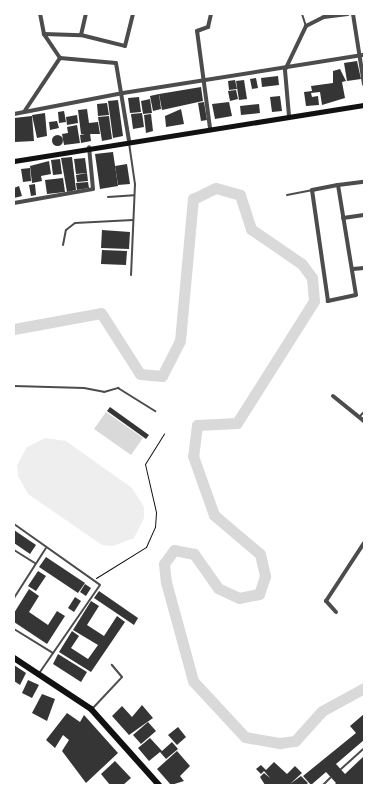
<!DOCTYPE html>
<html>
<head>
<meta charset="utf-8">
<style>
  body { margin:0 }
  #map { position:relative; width:378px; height:799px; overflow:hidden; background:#fff; font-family:"Libre Baskerville",serif }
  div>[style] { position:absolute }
  .green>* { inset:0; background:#eee }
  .water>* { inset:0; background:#d9d9d9 }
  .river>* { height:11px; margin:-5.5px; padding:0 5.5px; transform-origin:5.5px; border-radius:5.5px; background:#d9d9d9 }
  .building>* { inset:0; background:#353535 }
  .round { border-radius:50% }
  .path>* { height:1px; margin:-0.5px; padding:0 0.5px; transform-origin:0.5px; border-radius:0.5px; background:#111 }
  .service>* { height:2px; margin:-1px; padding:0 1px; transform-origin:1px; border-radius:1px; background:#4c4c4c }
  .minor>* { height:4px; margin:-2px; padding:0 2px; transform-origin:2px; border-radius:2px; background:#4c4c4c }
  .secondary>* { height:5px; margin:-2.5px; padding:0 2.5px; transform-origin:2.5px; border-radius:2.5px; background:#111 }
  .trunk>* { height:6px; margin:-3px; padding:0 3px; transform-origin:3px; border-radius:3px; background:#111 }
  span { translate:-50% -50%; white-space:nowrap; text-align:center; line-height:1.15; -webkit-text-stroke:4px #fff; paint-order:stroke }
  .frame { position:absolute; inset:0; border:15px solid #fff; pointer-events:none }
</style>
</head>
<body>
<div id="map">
  <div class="green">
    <i style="clip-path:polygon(45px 438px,66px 441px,132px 488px,144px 507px,144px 518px,134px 538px,113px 546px,102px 545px,28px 494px,18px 476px,17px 465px,27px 447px)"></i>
  </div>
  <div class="water">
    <i style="clip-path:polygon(106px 412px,143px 438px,131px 455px,94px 429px)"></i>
  </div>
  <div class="river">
    <i style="left:14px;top:329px;width:88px;rotate:-10.4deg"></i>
    <i style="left:101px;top:313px;width:72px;rotate:57.4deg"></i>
    <i style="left:140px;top:374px;width:22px;rotate:5deg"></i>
    <i style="left:162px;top:376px;width:39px;rotate:-63deg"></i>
    <i style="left:180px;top:341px;width:143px;rotate:-84.8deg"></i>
    <i style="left:193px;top:199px;width:25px;rotate:-26deg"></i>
    <i style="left:216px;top:188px;width:25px;rotate:16deg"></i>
    <i style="left:240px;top:195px;width:36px;rotate:72deg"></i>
    <i style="left:251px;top:229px;width:62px;rotate:34.5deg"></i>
    <i style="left:302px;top:264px;width:17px;rotate:54deg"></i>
    <i style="left:312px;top:278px;width:23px;rotate:85deg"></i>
    <i style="left:314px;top:301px;width:144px;rotate:122.3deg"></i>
    <i style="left:237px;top:423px;width:40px;rotate:177.1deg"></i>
    <i style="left:197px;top:425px;width:31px;rotate:97deg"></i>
    <i style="left:193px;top:456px;width:63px;rotate:70.4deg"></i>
    <i style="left:214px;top:515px;width:60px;rotate:40.3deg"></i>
    <i style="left:260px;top:554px;width:23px;rotate:77deg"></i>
    <i style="left:265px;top:576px;width:19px;rotate:108deg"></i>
    <i style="left:259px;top:594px;width:20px;rotate:169deg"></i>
    <i style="left:239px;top:598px;width:23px;rotate:-155deg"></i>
    <i style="left:218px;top:588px;width:42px;rotate:-125.2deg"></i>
    <i style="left:194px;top:554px;width:20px;rotate:-169deg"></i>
    <i style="left:174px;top:550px;width:17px;rotate:126deg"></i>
    <i style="left:164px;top:564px;width:18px;rotate:84deg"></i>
    <i style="left:166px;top:582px;width:103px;rotate:74.7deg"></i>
    <i style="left:193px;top:681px;width:76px;rotate:47.1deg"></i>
    <i style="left:245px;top:737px;width:36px;rotate:10deg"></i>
    <i style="left:280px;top:743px;width:15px;rotate:-8deg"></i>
    <i style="left:295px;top:741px;width:40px;rotate:-48deg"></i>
    <i style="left:322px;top:711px;width:48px;rotate:-28.7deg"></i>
  </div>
  <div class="building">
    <i style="clip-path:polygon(357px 61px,361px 79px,347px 81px,344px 63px)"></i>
    <i style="clip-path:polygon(340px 69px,346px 81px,342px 82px,345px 98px,322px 105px,320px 92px,311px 93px,312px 97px,318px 96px,319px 105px,306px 106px,304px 92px,312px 91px,311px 86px,333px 83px,333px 71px)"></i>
    <i style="clip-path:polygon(278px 76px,279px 85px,262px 87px,261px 78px)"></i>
    <i style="clip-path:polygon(256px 78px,258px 88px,252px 89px,250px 79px)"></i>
    <i style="clip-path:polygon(235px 80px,237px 89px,229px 90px,228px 81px)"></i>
    <i style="clip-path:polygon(244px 80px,247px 99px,239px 100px,236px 81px)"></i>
    <i style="clip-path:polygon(201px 87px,203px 101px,162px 110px,159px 94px)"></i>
    <i style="clip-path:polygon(236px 90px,238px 99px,230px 101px,228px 91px)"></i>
    <i style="clip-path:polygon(159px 94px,161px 109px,153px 111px,150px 96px)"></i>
    <i style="clip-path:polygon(280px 96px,282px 111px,272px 112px,270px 97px)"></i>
    <i style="clip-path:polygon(139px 97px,141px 112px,130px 113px,128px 98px)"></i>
    <i style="clip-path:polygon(150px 99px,152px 113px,143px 114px,141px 101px)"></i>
    <i style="clip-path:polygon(118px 100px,123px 136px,113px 138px,108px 101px)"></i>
    <i style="clip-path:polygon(204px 102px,207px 120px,201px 121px,198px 103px)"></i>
    <i style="clip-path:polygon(229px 102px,232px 116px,215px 119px,212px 104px)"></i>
    <i style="clip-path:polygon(107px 103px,109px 115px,98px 116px,97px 104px)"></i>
    <i style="clip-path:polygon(259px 104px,260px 113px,241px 115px,240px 106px)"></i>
    <i style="clip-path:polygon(87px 109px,89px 123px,98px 122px,100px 134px,81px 134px,78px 110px)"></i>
    <i style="clip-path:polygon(181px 109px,184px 124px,166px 127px,165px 116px)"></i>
    <i style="clip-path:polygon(64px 111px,66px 122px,59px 123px,58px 112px)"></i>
    <i style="clip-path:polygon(45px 113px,47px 136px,37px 138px,32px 115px)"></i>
    <i style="clip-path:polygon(142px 113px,144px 127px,133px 129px,131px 114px)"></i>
    <i style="clip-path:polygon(151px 114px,153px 131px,146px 133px,144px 115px)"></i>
    <i style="clip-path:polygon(77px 115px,78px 123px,67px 125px,66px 117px)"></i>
    <i style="clip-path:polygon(32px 116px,34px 141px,15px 142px,14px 118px)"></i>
    <i style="clip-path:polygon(109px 116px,112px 139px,102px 141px,98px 117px)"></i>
    <i style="clip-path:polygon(57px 121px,59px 128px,50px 130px,49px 122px)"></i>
    <i style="clip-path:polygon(77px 125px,80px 143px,64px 145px,62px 134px,68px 133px,67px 127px)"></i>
    <i style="clip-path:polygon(90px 133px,91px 141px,81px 143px,80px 135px)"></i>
    <i class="round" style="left:51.5px;top:134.5px;width:11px;height:11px"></i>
    <i style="clip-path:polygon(113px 152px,118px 186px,100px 189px,95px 154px)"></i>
    <i style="clip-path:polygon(72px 157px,76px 190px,67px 192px,61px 158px)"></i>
    <i style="clip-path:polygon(85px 158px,87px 173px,76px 174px,74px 159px)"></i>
    <i style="clip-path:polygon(60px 159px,62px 174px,53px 175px,51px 160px)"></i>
    <i style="clip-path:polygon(49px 161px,51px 174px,41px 176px,42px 181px,32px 183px,30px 166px)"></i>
    <i style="clip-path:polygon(127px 164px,130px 184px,118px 185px,115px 166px)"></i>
    <i style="clip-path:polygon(30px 168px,31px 181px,23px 182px,21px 169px)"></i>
    <i style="clip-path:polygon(87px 173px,88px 181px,77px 182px,76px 175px)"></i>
    <i style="clip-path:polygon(63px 178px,65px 192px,47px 194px,45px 180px)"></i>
    <i style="clip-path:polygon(88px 182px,89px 188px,77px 190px,76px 183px)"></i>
    <i style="clip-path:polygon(35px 184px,36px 195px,31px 196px,29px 185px)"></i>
    <i style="clip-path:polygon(19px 186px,22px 196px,14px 198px,14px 188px)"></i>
    <i style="clip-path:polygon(102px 230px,130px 232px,129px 249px,101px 248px)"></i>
    <i style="clip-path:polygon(102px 250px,127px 251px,126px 265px,101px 264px)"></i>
    <i style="clip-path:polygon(110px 407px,149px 435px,146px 439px,107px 411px)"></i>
    <i style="clip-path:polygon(14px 530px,36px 545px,30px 554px,14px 543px)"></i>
    <i style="clip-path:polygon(46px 557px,85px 583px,78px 593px,39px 567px)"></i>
    <i style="clip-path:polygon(38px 571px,46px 576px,36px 591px,28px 586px)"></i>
    <i style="clip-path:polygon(85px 584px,91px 588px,86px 596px,80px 592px)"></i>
    <i style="clip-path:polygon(29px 589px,39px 596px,29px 612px,48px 625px,57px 611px,65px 616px,47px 644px,14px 622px,14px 613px)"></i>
    <i style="clip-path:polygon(99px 591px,138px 618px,134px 625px,94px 598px)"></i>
    <i style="clip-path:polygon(75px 597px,81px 601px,74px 612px,68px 608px)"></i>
    <i style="clip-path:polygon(91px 601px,99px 606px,87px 625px,104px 636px,117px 616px,125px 622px,91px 672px,59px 652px,72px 631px,79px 636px,71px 648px,88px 659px,98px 645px,73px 630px)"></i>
    <i style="clip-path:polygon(58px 654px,87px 672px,81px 682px,53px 664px)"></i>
    <i style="clip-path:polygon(14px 665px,26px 673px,20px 685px,14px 681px)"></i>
    <i style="clip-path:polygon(28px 680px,39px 685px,32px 698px,22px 693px)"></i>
    <i style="clip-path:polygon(42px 694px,55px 699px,47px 721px,32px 713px)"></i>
    <i style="clip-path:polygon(142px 705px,153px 718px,129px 735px,112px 716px,122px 706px,132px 717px)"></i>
    <i style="clip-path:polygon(67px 713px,80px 722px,84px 715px,118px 753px,86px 783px,62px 751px,69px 740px,63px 735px,55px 748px,46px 740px)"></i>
    <i style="clip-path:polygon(364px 714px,364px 740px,336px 764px,345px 774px,364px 756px,364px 785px,334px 785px,336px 783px,326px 772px,311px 785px,303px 776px,356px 733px,350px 726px)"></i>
    <i style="clip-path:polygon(148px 722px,156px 731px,141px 744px,133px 735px)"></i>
    <i style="clip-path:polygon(178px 727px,186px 737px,177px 745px,168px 735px)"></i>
    <i style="clip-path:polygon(150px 738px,162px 751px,172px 742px,178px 749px,166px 759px,160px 752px,149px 761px,138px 748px)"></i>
    <i style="clip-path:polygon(177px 751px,190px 766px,180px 776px,184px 781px,171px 785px,157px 769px)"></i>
    <i style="clip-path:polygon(115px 761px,131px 778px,123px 785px,110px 785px,101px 774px)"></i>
    <i style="clip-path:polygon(274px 762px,287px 774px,295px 766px,302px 773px,290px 784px,301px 776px,308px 783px,306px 785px,265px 785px,260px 777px,264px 773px,270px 778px,264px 771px,261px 774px,256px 769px,261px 765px,266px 770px)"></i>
  </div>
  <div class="path">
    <i style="left:96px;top:578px;width:59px;rotate:-31.8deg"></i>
    <i style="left:146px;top:547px;width:22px;rotate:-66deg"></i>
    <i style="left:155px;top:527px;width:15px;rotate:-86deg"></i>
    <i style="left:156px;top:512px;width:49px;rotate:-102.9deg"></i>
    <i style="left:145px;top:464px;width:36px;rotate:-58deg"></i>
  </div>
  <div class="service">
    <i style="left:302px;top:14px;width:13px;rotate:72deg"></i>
    <i style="left:129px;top:143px;width:41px;rotate:81.7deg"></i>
    <i style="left:135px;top:184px;width:91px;rotate:92.5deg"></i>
    <i style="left:287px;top:195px;width:25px;rotate:-11deg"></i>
    <i style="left:108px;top:197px;width:26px;rotate:-4deg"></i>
    <i style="left:63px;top:245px;width:15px;rotate:-79deg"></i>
    <i style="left:66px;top:230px;width:11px;rotate:-38deg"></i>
    <i style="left:75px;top:223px;width:58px;rotate:-3deg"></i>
    <i style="left:14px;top:386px;width:70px;rotate:1.6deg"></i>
    <i style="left:84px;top:388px;width:20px;rotate:11deg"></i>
    <i style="left:104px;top:392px;width:15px;rotate:-16deg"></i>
    <i style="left:118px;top:388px;width:44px;rotate:31.9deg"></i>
    <i style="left:359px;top:417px;width:7px;rotate:-45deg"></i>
    <i style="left:14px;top:524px;width:105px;rotate:35.3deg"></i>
    <i style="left:100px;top:585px;width:106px;rotate:124.6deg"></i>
    <i style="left:14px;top:550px;width:25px;rotate:32deg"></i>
    <i style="left:14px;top:598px;width:59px;rotate:-57.4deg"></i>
    <i style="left:14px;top:629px;width:46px;rotate:31.6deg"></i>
    <i style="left:93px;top:708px;width:42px;rotate:-46.9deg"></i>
    <i style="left:122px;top:677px;width:16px;rotate:-130deg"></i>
    <i style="left:341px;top:769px;width:31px;rotate:-42deg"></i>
    <i style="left:323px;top:785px;width:11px;rotate:-45deg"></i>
  </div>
  <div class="minor">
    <i style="left:353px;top:14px;width:71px;rotate:81.1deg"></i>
    <i style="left:44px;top:34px;width:37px;rotate:2deg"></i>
    <i style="left:81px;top:35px;width:45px;rotate:14deg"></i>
    <i style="left:125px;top:46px;width:33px;rotate:-76deg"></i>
    <i style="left:81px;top:35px;width:22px;rotate:-77deg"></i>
    <i style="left:60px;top:58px;width:56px;rotate:5.1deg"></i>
    <i style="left:116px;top:63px;width:79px;rotate:80.5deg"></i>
    <i style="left:24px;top:112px;width:65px;rotate:-56.3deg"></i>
    <i style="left:60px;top:58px;width:29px;rotate:-124deg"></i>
    <i style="left:44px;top:34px;width:20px;rotate:-101deg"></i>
    <i style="left:14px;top:114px;width:111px;rotate:-10.9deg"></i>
    <i style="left:123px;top:93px;width:244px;rotate:-9deg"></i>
    <i style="left:289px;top:116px;width:46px;rotate:-95deg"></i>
    <i style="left:285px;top:70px;width:49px;rotate:-64.5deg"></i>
    <i style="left:306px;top:26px;width:20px;rotate:-27deg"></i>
    <i style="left:324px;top:17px;width:24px;rotate:-7deg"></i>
    <i style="left:210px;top:128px;width:98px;rotate:-97.6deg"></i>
    <i style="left:197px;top:31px;width:12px;rotate:-20deg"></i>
    <i style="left:208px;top:27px;width:13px;rotate:-77deg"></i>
    <i style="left:338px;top:185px;width:111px;rotate:80.7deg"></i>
    <i style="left:356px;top:295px;width:29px;rotate:168deg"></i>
    <i style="left:328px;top:301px;width:112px;rotate:-98.2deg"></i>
    <i style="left:312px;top:190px;width:26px;rotate:-11deg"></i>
    <i style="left:338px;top:185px;width:26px;rotate:-7deg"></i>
    <i style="left:14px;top:203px;width:80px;rotate:-10deg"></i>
    <i style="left:93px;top:189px;width:42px;rotate:-95.4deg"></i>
    <i style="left:343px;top:218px;width:21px;rotate:-8deg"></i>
    <i style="left:353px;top:269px;width:11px;rotate:-5deg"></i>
    <i style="left:333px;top:396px;width:40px;rotate:39deg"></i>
    <i style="left:336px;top:612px;width:15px;rotate:-132deg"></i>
    <i style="left:326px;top:601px;width:69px;rotate:-56.8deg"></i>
  </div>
  <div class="secondary">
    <i style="left:14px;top:161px;width:354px;rotate:-9.1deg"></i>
  </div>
  <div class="trunk">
    <i style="left:14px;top:658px;width:92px;rotate:33.5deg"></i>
    <i style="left:91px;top:709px;width:102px;rotate:48.2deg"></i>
  </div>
  <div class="frame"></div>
</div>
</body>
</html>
